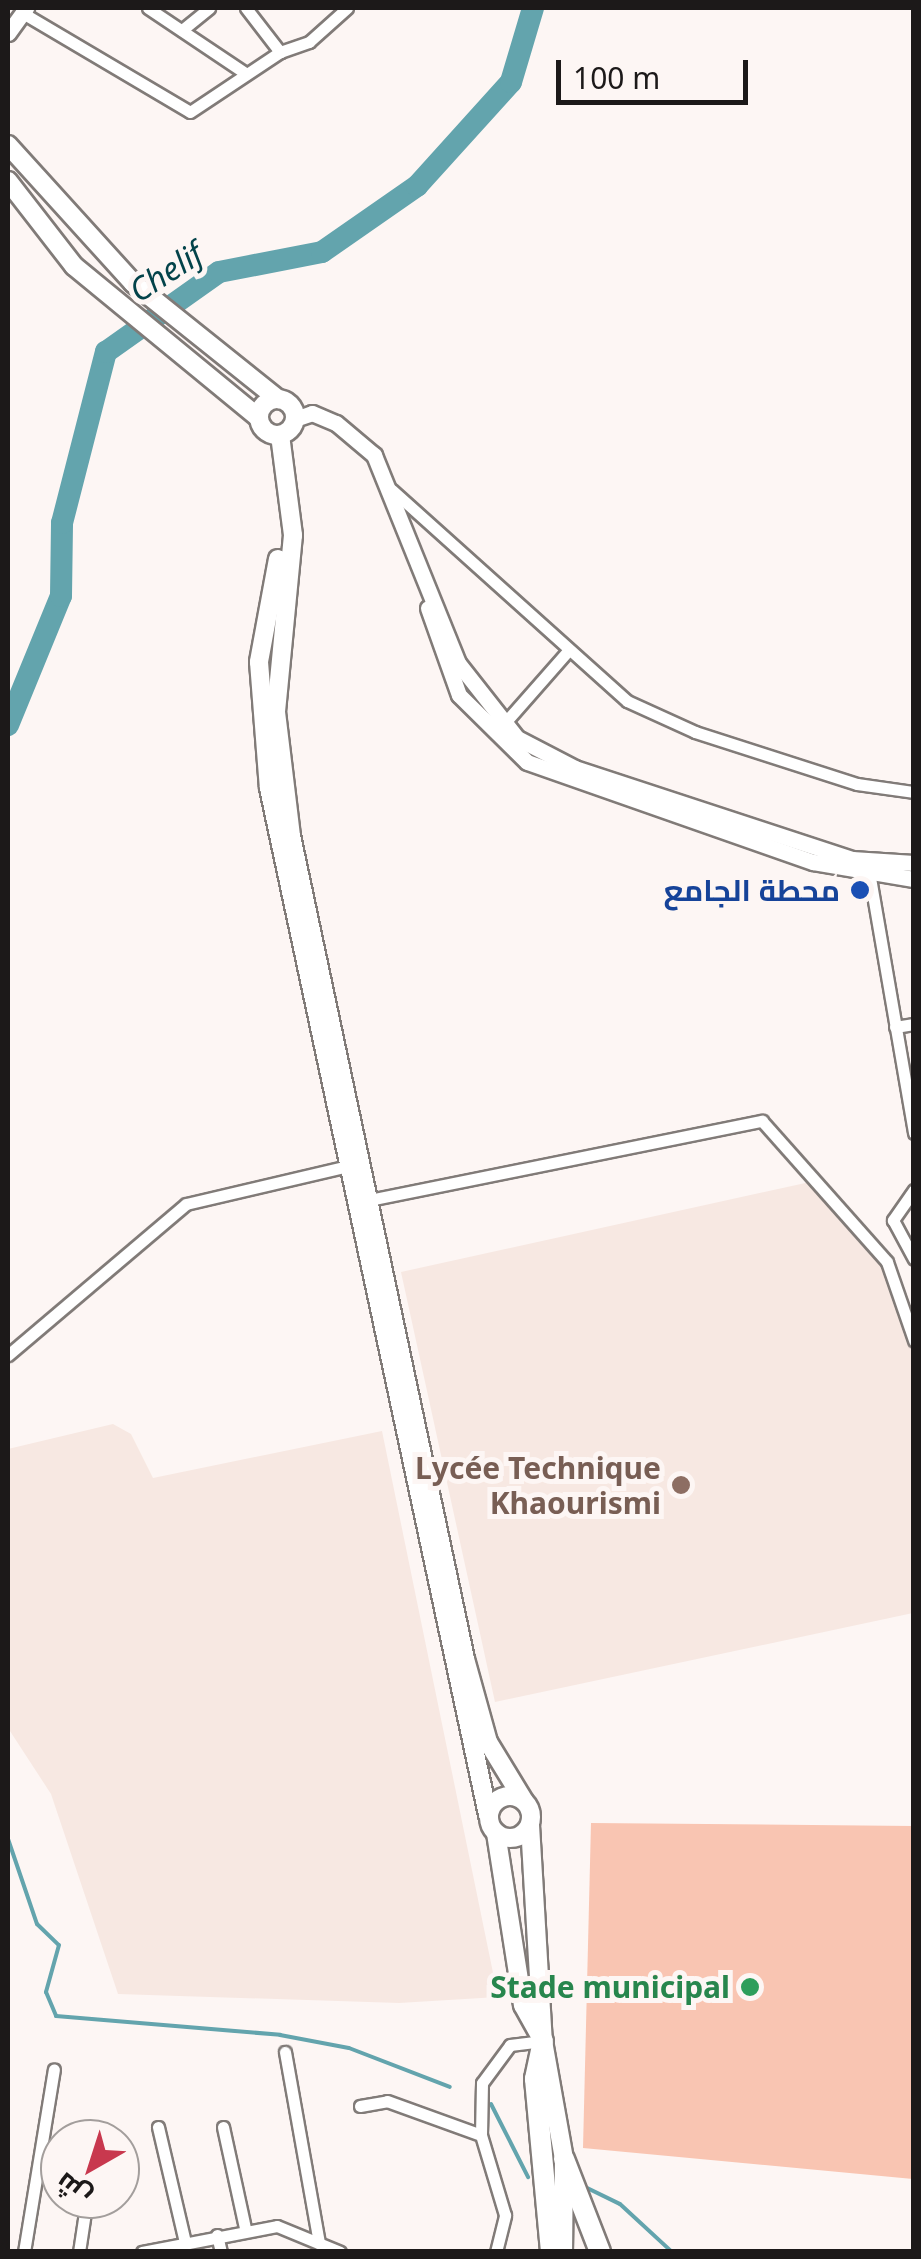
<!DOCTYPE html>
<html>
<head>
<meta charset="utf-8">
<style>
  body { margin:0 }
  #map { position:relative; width:921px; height:2259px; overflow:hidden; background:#fdf6f4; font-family:"Noto Sans",Cairo,sans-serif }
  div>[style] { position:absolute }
  .built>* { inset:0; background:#f7e8e2 }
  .green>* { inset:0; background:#f9c5b2 }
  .stream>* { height:4px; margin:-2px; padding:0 2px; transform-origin:2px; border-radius:2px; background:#63a4ad }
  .river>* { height:22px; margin:-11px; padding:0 11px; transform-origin:11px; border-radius:11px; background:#63a4ad }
  .roads { filter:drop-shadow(2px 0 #817b78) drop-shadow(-2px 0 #817b78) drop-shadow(0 2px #817b78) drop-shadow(0 -2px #817b78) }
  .minor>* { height:11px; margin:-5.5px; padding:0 5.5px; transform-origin:5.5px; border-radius:5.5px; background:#fff }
  .tertiary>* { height:15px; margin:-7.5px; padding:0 7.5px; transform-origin:7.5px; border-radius:7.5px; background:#fff }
  .secondary>* { height:18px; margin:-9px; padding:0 9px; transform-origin:9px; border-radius:9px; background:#fff }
  .secondary>.ring { margin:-9px; padding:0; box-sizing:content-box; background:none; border:18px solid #fff; border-radius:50% }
  .motorway>* { height:20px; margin:-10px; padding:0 10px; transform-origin:10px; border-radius:10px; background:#fff }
  .dots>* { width:28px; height:28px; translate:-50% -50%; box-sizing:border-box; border:5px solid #fdf6f4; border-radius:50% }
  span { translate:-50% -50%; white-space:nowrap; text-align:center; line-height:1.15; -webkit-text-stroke:10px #fdf6f4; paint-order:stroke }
  .transit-label { font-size:30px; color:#164399; font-weight:700 }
  .right { translate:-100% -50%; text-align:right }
  .education-label { font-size:30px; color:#785e54; font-weight:700 }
  .leisure-label { font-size:30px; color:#27864d; font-weight:700 }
  .water-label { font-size:32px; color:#03434a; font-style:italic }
  .frame { position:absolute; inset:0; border:10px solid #1c1919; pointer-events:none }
  .north { position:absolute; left:40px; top:2119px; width:100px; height:100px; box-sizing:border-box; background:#fdf6f4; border:2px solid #a39e9c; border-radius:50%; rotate:219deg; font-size:28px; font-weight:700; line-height:40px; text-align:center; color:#1c1919 }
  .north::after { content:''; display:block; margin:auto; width:35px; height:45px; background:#c8384e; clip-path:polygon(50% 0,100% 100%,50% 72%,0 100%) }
  .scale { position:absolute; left:556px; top:60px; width:192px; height:45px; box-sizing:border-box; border:5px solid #1c1919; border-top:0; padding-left:12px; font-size:30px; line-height:35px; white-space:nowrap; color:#1c1919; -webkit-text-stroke:8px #fdf6f4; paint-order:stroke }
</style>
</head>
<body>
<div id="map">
  <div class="built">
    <i style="clip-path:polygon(810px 1182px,898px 1282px,914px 1356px,913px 1613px,495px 1702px,401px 1272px)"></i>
    <i style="clip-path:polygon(113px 1424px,131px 1434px,153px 1478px,382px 1431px,498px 1997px,399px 2003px,118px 1994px,51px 1794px,8px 1728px,8px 1449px)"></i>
  </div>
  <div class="green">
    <i style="clip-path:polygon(591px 1823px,913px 1826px,913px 2179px,583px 2148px)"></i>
  </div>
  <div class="stream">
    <i style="left:8px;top:1839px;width:90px;rotate:71.2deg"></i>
    <i style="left:37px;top:1924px;width:30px;rotate:44deg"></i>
    <i style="left:59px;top:1945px;width:49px;rotate:105.5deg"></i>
    <i style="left:46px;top:1992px;width:26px;rotate:67deg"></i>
    <i style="left:56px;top:2016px;width:225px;rotate:4.8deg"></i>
    <i style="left:280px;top:2035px;width:70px;rotate:10.7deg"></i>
    <i style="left:349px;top:2048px;width:108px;rotate:21.1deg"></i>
    <i style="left:491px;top:2104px;width:82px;rotate:63.1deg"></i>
    <i style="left:581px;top:2185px;width:43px;rotate:26deg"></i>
    <i style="left:620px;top:2204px;width:71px;rotate:42.7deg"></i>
  </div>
  <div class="river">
    <i style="left:8px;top:725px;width:139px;rotate:-67.7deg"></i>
    <i style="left:61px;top:596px;width:73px;rotate:-89.2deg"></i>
    <i style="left:62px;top:523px;width:177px;rotate:-75.6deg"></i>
    <i style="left:106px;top:352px;width:138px;rotate:-35.3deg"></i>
    <i style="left:219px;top:272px;width:105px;rotate:-11deg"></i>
    <i style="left:322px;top:252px;width:116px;rotate:-34.8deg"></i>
    <i style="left:417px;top:186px;width:140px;rotate:-47.9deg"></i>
    <i style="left:511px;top:82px;width:77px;rotate:-73.4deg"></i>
  </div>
  <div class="roads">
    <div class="minor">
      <i style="left:148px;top:8px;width:117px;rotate:33.8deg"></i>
      <i style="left:246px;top:8px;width:56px;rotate:52.3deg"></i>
      <i style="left:21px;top:12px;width:196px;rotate:30.6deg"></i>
      <i style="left:190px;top:112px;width:108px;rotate:-33.7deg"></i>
      <i style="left:280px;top:52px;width:31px;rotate:-19deg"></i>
      <i style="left:309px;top:42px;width:51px;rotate:-41.8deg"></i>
      <i style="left:182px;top:30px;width:35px;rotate:-39deg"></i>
      <i style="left:392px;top:490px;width:316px;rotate:41.9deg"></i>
      <i style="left:627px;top:701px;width:75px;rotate:24.5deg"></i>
      <i style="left:695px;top:732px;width:170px;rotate:17.8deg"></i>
      <i style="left:857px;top:784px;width:58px;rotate:8deg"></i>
      <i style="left:502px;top:726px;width:100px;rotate:-48.7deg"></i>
      <i style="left:868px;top:866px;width:271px;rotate:80.2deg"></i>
      <i style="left:895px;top:1027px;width:19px;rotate:-9deg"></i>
      <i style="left:914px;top:1190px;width:37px;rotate:125deg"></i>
      <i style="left:893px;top:1220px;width:44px;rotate:61.7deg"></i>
      <i style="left:364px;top:1201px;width:406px;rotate:-11.4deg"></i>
      <i style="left:762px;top:1121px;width:188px;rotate:48.4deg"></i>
      <i style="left:887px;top:1262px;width:83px;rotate:70.9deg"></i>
      <i style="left:8px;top:1355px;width:233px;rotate:-40.3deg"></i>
      <i style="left:186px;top:1204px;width:166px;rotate:-13.2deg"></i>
      <i style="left:285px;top:2052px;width:194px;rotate:79.9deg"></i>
      <i style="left:360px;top:2106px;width:27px;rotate:-10deg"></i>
      <i style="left:387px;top:2101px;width:100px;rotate:19.9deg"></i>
      <i style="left:158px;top:2127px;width:118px;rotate:76.8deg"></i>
      <i style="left:223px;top:2127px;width:103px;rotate:77.7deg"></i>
      <i style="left:217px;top:2235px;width:17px;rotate:77deg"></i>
      <i style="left:24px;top:2252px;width:185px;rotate:-80.7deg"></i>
      <i style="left:79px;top:2252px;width:54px;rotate:-81.4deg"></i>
      <i style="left:142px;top:2252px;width:137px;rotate:-10.9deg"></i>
      <i style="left:277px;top:2226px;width:68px;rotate:22.4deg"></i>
      <i style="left:496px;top:2252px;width:38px;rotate:-76deg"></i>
      <i style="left:505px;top:2215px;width:84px;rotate:-106.7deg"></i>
      <i style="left:481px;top:2135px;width:52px;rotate:-88.9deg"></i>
      <i style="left:482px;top:2083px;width:47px;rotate:-53.6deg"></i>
      <i style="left:510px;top:2045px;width:33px;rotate:-7deg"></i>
    </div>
    <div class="tertiary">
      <i style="left:8px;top:33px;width:31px;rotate:-54deg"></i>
      <i style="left:295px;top:419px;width:18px;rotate:-19deg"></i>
      <i style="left:312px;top:413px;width:26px;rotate:23deg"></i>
      <i style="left:336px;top:423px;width:50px;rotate:40.1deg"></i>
      <i style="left:374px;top:455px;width:224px;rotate:68deg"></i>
      <i style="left:458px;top:663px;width:95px;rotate:51.8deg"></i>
      <i style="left:517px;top:738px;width:65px;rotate:27.3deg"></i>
      <i style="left:575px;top:768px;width:292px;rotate:18.2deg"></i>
      <i style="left:852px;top:859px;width:62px;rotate:3.7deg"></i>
      <i style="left:428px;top:608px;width:92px;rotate:70.4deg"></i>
      <i style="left:459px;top:695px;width:95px;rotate:44.6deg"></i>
      <i style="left:527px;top:762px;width:303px;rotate:19.3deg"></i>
      <i style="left:813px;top:862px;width:102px;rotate:9.6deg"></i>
    </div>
    <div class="secondary">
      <i style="left:8px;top:145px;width:186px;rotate:47.8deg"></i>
      <i style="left:133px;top:283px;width:186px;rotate:38.7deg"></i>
      <i style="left:8px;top:181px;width:108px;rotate:52.2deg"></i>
      <i style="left:74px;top:266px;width:239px;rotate:39.4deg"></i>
      <i class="ring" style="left:259px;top:399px;width:18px;height:18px"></i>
      <i style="left:280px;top:435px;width:101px;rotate:82.6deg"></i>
      <i style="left:293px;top:535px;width:178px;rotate:95.5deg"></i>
      <i style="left:276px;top:712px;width:125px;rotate:83.1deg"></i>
      <i style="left:291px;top:836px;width:841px;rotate:78.06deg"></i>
      <i style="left:465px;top:1659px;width:86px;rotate:74.5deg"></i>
      <i style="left:488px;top:1742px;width:69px;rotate:58.6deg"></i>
      <i style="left:278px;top:559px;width:105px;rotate:100.5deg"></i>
      <i style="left:259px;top:662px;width:126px;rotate:85.5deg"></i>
      <i style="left:269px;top:788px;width:1050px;rotate:77.96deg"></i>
      <i class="ring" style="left:489px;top:1796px;width:24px;height:24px"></i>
      <i style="left:530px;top:1825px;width:216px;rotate:86.6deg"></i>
      <i style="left:543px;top:2041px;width:120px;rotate:79.9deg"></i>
      <i style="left:564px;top:2159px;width:93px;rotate:90.6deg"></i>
      <i style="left:496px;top:1833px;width:174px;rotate:81.1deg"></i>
      <i style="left:523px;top:2005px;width:41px;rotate:60.9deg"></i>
    </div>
    <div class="motorway">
      <i style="left:543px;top:2041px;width:39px;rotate:102deg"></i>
      <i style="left:535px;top:2079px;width:174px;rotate:84.7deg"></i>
      <i style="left:564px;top:2159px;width:100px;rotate:68.8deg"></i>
    </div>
  </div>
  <div class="dots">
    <i style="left:860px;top:890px;background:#1a4fb4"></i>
    <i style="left:681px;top:1485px;background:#8d6e63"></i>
    <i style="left:750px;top:1987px;background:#2e9e5b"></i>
  </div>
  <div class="transit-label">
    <span class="right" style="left:840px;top:890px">محطة الجامع</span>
  </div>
  <div class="education-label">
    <span class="right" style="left:661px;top:1485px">Lycée Technique<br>Khaourismi</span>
  </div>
  <div class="leisure-label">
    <span class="right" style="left:730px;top:1987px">Stade municipal</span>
  </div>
  <div class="water-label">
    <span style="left:166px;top:272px;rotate:-33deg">Chelif</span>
  </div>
  <div class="frame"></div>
  <div class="north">ش</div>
  <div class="scale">100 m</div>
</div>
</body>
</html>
